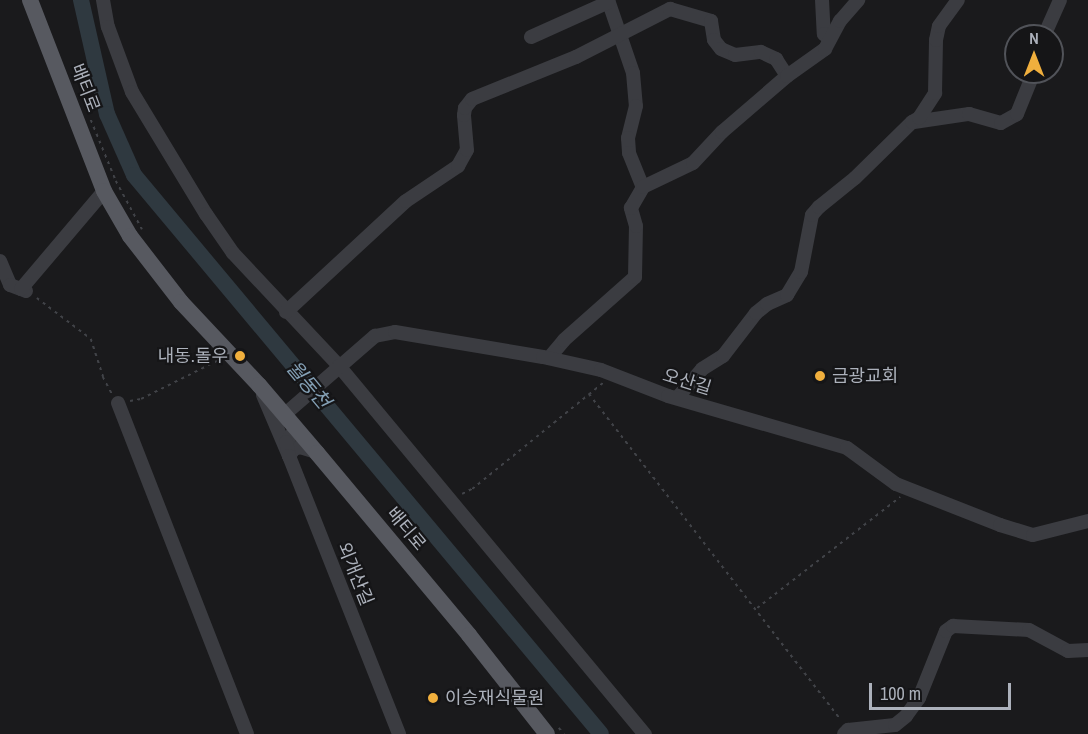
<!DOCTYPE html>
<html>
<head>
<meta charset="utf-8">
<style>
  body { margin:0 }
  #map { position:relative; width:1088px; height:734px; overflow:hidden; background:#1a1a1c; font-family:"Archivo Narrow","Noto Sans KR",sans-serif }
  div>[style] { position:absolute }
  .river>* { height:16px; margin:-8px; padding:0 8px; transform-origin:8px; border-radius:8px; background:#2f3940 }
  .path>* { height:1.5px; margin-top:-0.75px; transform-origin:0; background:repeating-linear-gradient(90deg,#414348 0 3px,transparent 0 7.5px) }
  .minor>* { height:14px; margin:-7px; padding:0 7px; transform-origin:7px; border-radius:7px; background:#3b3c41 }
  .major>* { height:16px; margin:-8px; padding:0 8px; transform-origin:8px; border-radius:8px; background:#575960 }
  .dots>* { width:16px; height:16px; translate:-50% -50%; box-sizing:border-box; border:3px solid #151517; border-radius:50% }
  span { translate:-50% -50%; white-space:nowrap; text-align:center; line-height:1.15; -webkit-text-stroke:4.5px #151517; paint-order:stroke }
  .street-label { font-size:18px; color:#acb1bb }
  .poi-label { font-size:18px; color:#acb1bb }
  .right { translate:-100% -50%; text-align:right }
  .left { translate:0 -50%; text-align:left }
  .water-label { font-size:20px; color:#84a0b5; font-style:italic }
  .north { position:absolute; left:1004px; top:24px; width:60px; height:60px; box-sizing:border-box; background:#151517; border:2px solid #515359; border-radius:50%; rotate:0deg; font-size:16px; font-weight:700; line-height:24px; text-align:center; color:#acb1bb }
  .north::after { content:''; display:block; margin:auto; width:21px; height:27px; background:#f0af3d; clip-path:polygon(50% 0,100% 100%,50% 72%,0 100%) }
  .scale { position:absolute; left:869px; top:683px; width:142px; height:27px; box-sizing:border-box; border:3px solid #acb1bb; border-top:0; padding-left:8px; font-size:18px; line-height:21px; white-space:nowrap; color:#acb1bb; -webkit-text-stroke:4px #151517; paint-order:stroke }
</style>
</head>
<body>
<div id="map">
  <div class="river">
    <i style="left:81px;top:0;width:117px;rotate:77.2deg"></i>
    <i style="left:107px;top:114px;width:67px;rotate:66.1deg"></i>
    <i style="left:134px;top:175px;width:728px;rotate:50.12deg"></i>
  </div>
  <div class="path">
    <i style="left:91px;top:120px;width:66px;rotate:67.7deg"></i>
    <i style="left:116px;top:181px;width:55px;rotate:61.6deg"></i>
    <i style="left:37px;top:298px;width:68px;rotate:37.2deg"></i>
    <i style="left:91px;top:339px;width:40px;rotate:72deg"></i>
    <i style="left:103px;top:377px;width:19px;rotate:62deg"></i>
    <i style="left:589px;top:394px;width:412px;rotate:52.3deg"></i>
    <i style="left:130px;top:401px;width:11px;rotate:-10deg"></i>
    <i style="left:141px;top:399px;width:85px;rotate:-26.6deg"></i>
    <i style="left:462px;top:494px;width:11px;rotate:-27deg"></i>
    <i style="left:472px;top:489px;width:169px;rotate:-39deg"></i>
    <i style="left:757px;top:608px;width:181px;rotate:-37.8deg"></i>
    <i style="left:559px;top:728px;width:8px;rotate:50deg"></i>
  </div>
  <div class="minor">
    <i style="left:103px;top:0;width:27px;rotate:80deg"></i>
    <i style="left:108px;top:27px;width:69px;rotate:69.7deg"></i>
    <i style="left:132px;top:92px;width:143px;rotate:58.8deg"></i>
    <i style="left:206px;top:214px;width:47px;rotate:55.3deg"></i>
    <i style="left:233px;top:253px;width:155px;rotate:46.8deg"></i>
    <i style="left:339px;top:366px;width:479px;rotate:50.3deg"></i>
    <i style="left:608px;top:0;width:77px;rotate:71.1deg"></i>
    <i style="left:633px;top:73px;width:33px;rotate:85deg"></i>
    <i style="left:636px;top:106px;width:33px;rotate:104deg"></i>
    <i style="left:628px;top:138px;width:15px;rotate:86deg"></i>
    <i style="left:629px;top:153px;width:37px;rotate:68deg"></i>
    <i style="left:822px;top:0;width:34px;rotate:87deg"></i>
    <i style="left:824px;top:34px;width:8px;rotate:45deg"></i>
    <i style="left:1044px;top:36px;width:39px;rotate:-66deg"></i>
    <i style="left:531px;top:37px;width:85px;rotate:-24.2deg"></i>
    <i style="left:914px;top:122px;width:56px;rotate:-8.3deg"></i>
    <i style="left:969px;top:114px;width:33px;rotate:16deg"></i>
    <i style="left:1001px;top:123px;width:18px;rotate:-29deg"></i>
    <i style="left:1017px;top:114px;width:45px;rotate:-68deg"></i>
    <i style="left:0;top:261px;width:26px;rotate:67deg"></i>
    <i style="left:10px;top:285px;width:12px;rotate:20deg"></i>
    <i style="left:26px;top:291px;width:5px;rotate:-158deg"></i>
    <i style="left:21px;top:289px;width:128px;rotate:-49.7deg"></i>
    <i style="left:286px;top:312px;width:163px;rotate:-42.8deg"></i>
    <i style="left:406px;top:201px;width:63px;rotate:-33.9deg"></i>
    <i style="left:458px;top:166px;width:18px;rotate:-61deg"></i>
    <i style="left:467px;top:150px;width:35px;rotate:-95deg"></i>
    <i style="left:464px;top:115px;width:7px;rotate:-82deg"></i>
    <i style="left:465px;top:108px;width:11px;rotate:-52deg"></i>
    <i style="left:472px;top:99px;width:112px;rotate:-22deg"></i>
    <i style="left:576px;top:57px;width:106px;rotate:-27.1deg"></i>
    <i style="left:670px;top:9px;width:43px;rotate:16.3deg"></i>
    <i style="left:711px;top:21px;width:19px;rotate:81deg"></i>
    <i style="left:714px;top:40px;width:11px;rotate:52deg"></i>
    <i style="left:721px;top:49px;width:15px;rotate:23deg"></i>
    <i style="left:735px;top:55px;width:26px;rotate:-7deg"></i>
    <i style="left:761px;top:52px;width:17px;rotate:25deg"></i>
    <i style="left:776px;top:59px;width:20px;rotate:57deg"></i>
    <i style="left:549px;top:358px;width:23px;rotate:-50deg"></i>
    <i style="left:564px;top:340px;width:95px;rotate:-41.6deg"></i>
    <i style="left:635px;top:277px;width:51px;rotate:-88.9deg"></i>
    <i style="left:636px;top:226px;width:19px;rotate:-106deg"></i>
    <i style="left:631px;top:208px;width:24px;rotate:-60deg"></i>
    <i style="left:643px;top:187px;width:55px;rotate:-25.6deg"></i>
    <i style="left:693px;top:163px;width:42px;rotate:-46.9deg"></i>
    <i style="left:722px;top:132px;width:86px;rotate:-40.7deg"></i>
    <i style="left:787px;top:76px;width:47px;rotate:-35.4deg"></i>
    <i style="left:825px;top:49px;width:32px;rotate:-62deg"></i>
    <i style="left:840px;top:21px;width:28px;rotate:-49deg"></i>
    <i style="left:263px;top:395px;width:66px;rotate:66.9deg"></i>
    <i style="left:289px;top:456px;width:9px;rotate:-54deg"></i>
    <i style="left:294px;top:449px;width:6px;rotate:-18deg"></i>
    <i style="left:300px;top:447px;width:17px;rotate:17deg"></i>
    <i style="left:677px;top:398px;width:38px;rotate:-49deg"></i>
    <i style="left:702px;top:369px;width:25px;rotate:-32deg"></i>
    <i style="left:723px;top:356px;width:54px;rotate:-52.5deg"></i>
    <i style="left:756px;top:313px;width:14px;rotate:-39deg"></i>
    <i style="left:767px;top:304px;width:22px;rotate:-24deg"></i>
    <i style="left:787px;top:295px;width:27px;rotate:-59deg"></i>
    <i style="left:801px;top:272px;width:58px;rotate:-79.1deg"></i>
    <i style="left:812px;top:215px;width:11px;rotate:-49deg"></i>
    <i style="left:819px;top:207px;width:46px;rotate:-38.9deg"></i>
    <i style="left:855px;top:178px;width:80px;rotate:-44.5deg"></i>
    <i style="left:912px;top:122px;width:8px;rotate:-30deg"></i>
    <i style="left:919px;top:118px;width:30px;rotate:-57deg"></i>
    <i style="left:935px;top:93px;width:53px;rotate:-88.9deg"></i>
    <i style="left:936px;top:40px;width:14px;rotate:-78deg"></i>
    <i style="left:939px;top:26px;width:32px;rotate:-54deg"></i>
    <i style="left:118px;top:403px;width:355px;rotate:68.7deg"></i>
    <i style="left:284px;top:415px;width:121px;rotate:-41deg"></i>
    <i style="left:375px;top:336px;width:20px;rotate:-11deg"></i>
    <i style="left:395px;top:332px;width:150px;rotate:9.6deg"></i>
    <i style="left:543px;top:357px;width:59px;rotate:12.6deg"></i>
    <i style="left:601px;top:370px;width:72px;rotate:21.2deg"></i>
    <i style="left:668px;top:396px;width:186px;rotate:16.2deg"></i>
    <i style="left:847px;top:448px;width:61px;rotate:36.3deg"></i>
    <i style="left:896px;top:484px;width:112px;rotate:21.5deg"></i>
    <i style="left:1000px;top:525px;width:34px;rotate:17deg"></i>
    <i style="left:1033px;top:535px;width:57px;rotate:-14.3deg"></i>
    <i style="left:296px;top:429px;width:16px;rotate:128deg"></i>
    <i style="left:286px;top:442px;width:14px;rotate:78deg"></i>
    <i style="left:289px;top:456px;width:299px;rotate:68.4deg"></i>
    <i style="left:844px;top:734px;width:6px;rotate:-45deg"></i>
    <i style="left:848px;top:730px;width:47px;rotate:-6.1deg"></i>
    <i style="left:895px;top:725px;width:14px;rotate:-39deg"></i>
    <i style="left:906px;top:716px;width:22px;rotate:-54deg"></i>
    <i style="left:919px;top:698px;width:72px;rotate:-68.1deg"></i>
    <i style="left:946px;top:631px;width:9px;rotate:-36deg"></i>
    <i style="left:953px;top:626px;width:76px;rotate:3deg"></i>
    <i style="left:1029px;top:630px;width:44px;rotate:28.3deg"></i>
    <i style="left:1068px;top:651px;width:20px;rotate:-3deg"></i>
  </div>
  <div class="major">
    <i style="left:30px;top:0;width:205px;rotate:68.8deg"></i>
    <i style="left:104px;top:191px;width:52px;rotate:60deg"></i>
    <i style="left:130px;top:236px;width:83px;rotate:52.3deg"></i>
    <i style="left:181px;top:302px;width:114px;rotate:46.8deg"></i>
    <i style="left:259px;top:385px;width:89px;rotate:49.5deg"></i>
    <i style="left:317px;top:453px;width:237px;rotate:50.1deg"></i>
    <i style="left:469px;top:635px;width:126px;rotate:51.8deg"></i>
  </div>
  <div class="dots">
    <i style="left:240px;top:356px;background:#f0af3d"></i>
    <i style="left:820px;top:376px;background:#f0af3d"></i>
    <i style="left:433px;top:698px;background:#f0af3d"></i>
  </div>
  <div class="street-label">
    <span style="left:85px;top:88px;rotate:69deg">배티로</span>
    <span style="left:687px;top:382px;rotate:17deg">오산길</span>
    <span style="left:406px;top:529px;rotate:50deg">배티로</span>
    <span style="left:355px;top:574px;rotate:68deg">외개산길</span>
  </div>
  <div class="poi-label">
    <span class="right" style="left:228px;top:356px">내동.돌우</span>
    <span class="left" style="left:832px;top:376px">금광교회</span>
    <span class="left" style="left:445px;top:698px">이승재식물원</span>
  </div>
  <div class="water-label">
    <span style="left:309px;top:384px;rotate:50deg">월동천</span>
  </div>
  <div class="north">N</div>
  <div class="scale">100 m</div>
</div>
</body>
</html>
